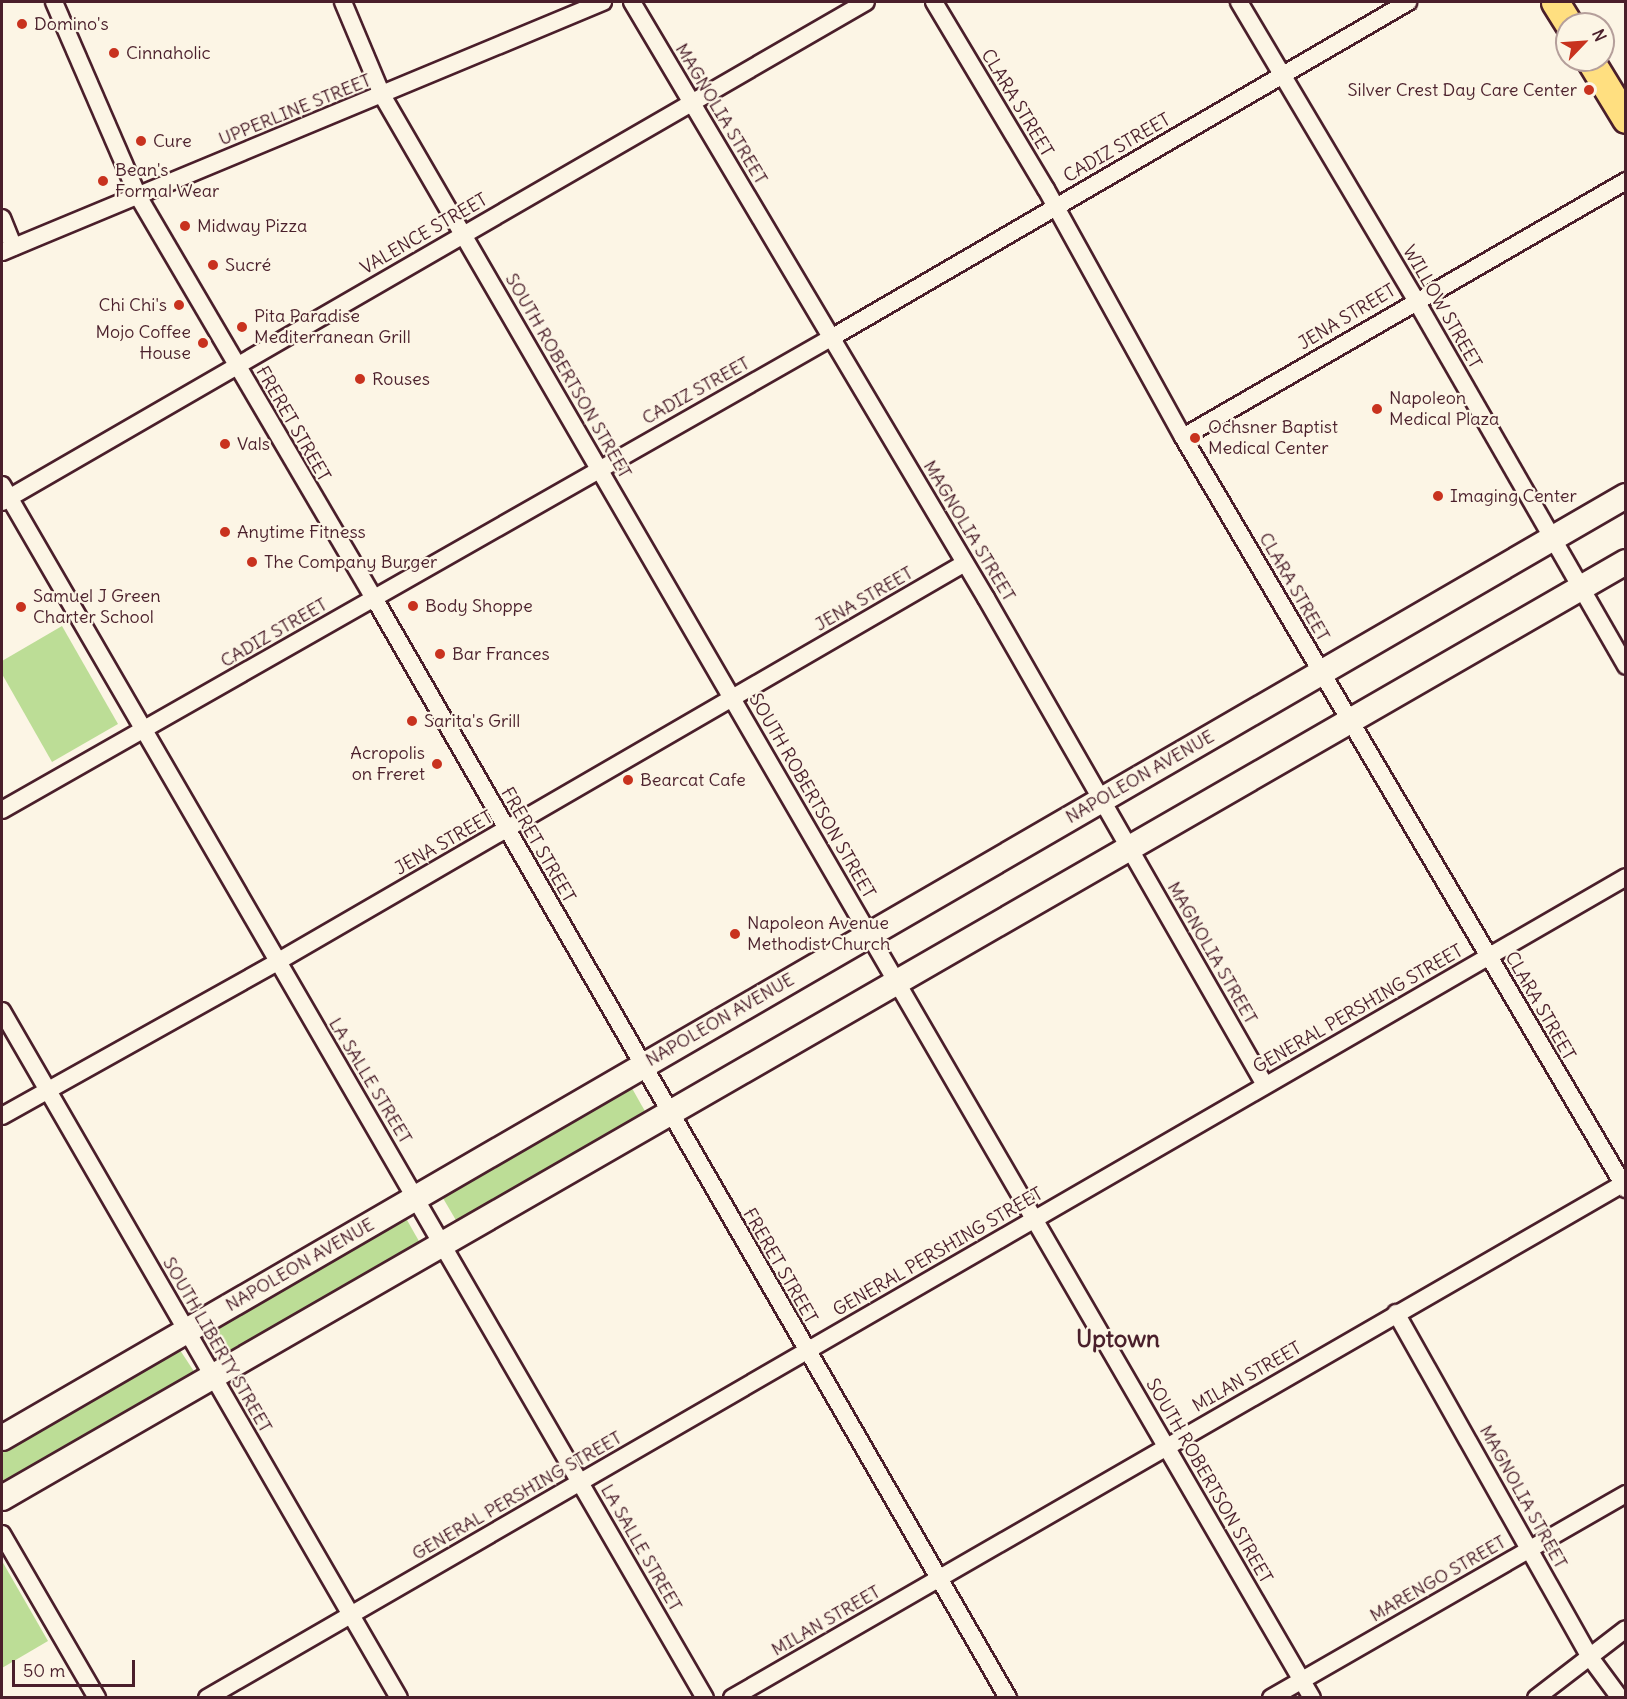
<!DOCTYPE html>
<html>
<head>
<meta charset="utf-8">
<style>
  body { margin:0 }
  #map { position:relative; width:1627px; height:1699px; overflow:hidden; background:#fcf5e5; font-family:Delius,sans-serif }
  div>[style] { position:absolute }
  .green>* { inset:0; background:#bcdd96 }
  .roads { filter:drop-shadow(2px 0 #4a1f2b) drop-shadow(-2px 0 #4a1f2b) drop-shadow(0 2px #4a1f2b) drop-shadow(0 -2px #4a1f2b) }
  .minor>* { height:16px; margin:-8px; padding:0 8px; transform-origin:8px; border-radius:8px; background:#fcf5e5 }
  .secondary>* { height:24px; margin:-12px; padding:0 12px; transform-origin:12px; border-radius:12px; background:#fcf5e5 }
  .primary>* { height:27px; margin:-13.5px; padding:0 13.5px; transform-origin:13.5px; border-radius:13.5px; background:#ffdf80 }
  .dots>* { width:16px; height:16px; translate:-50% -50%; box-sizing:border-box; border:3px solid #fcf5e5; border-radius:50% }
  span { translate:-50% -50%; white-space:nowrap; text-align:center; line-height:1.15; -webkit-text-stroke:4.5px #fcf5e5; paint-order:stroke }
  .poi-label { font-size:18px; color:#4a1f2b }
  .left { translate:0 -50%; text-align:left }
  .right { translate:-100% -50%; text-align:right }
  .street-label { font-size:18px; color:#4a1f2b }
  .district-label { font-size:24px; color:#4a1f2b; font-weight:700 }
  .frame { position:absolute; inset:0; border:3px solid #4a1f2b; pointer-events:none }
  .north { position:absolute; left:1555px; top:12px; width:60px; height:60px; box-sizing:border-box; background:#fcf5e5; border:2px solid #b59f9b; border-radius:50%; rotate:65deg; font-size:16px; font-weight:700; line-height:24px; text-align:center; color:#4a1f2b }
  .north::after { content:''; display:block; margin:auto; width:21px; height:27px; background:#c8321e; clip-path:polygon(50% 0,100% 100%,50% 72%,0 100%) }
  .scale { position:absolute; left:12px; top:1660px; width:123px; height:27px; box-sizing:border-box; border:3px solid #4a1f2b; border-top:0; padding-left:8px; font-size:18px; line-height:21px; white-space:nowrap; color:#4a1f2b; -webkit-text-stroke:4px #fcf5e5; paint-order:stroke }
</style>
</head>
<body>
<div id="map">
  <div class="green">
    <i style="clip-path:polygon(62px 626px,118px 724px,52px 762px,2px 674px,2px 661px)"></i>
    <i style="clip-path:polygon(629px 1083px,646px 1113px,457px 1222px,440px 1193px)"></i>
    <i style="clip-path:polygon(403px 1213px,420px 1243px,228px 1354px,211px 1325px)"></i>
    <i style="clip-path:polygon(176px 1344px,195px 1373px,2px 1487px,2px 1447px)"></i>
    <i style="clip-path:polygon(2px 1561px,48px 1641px,2px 1668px)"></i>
  </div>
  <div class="roads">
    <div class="minor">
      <i style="left:54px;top:2px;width:211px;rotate:66.6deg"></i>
      <i style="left:138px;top:196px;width:466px;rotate:59.6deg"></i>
      <i style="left:374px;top:598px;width:1270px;rotate:60.04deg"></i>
      <i style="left:343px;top:2px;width:101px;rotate:67.2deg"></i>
      <i style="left:382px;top:95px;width:1853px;rotate:59.88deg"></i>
      <i style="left:632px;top:2px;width:693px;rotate:59.29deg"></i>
      <i style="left:986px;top:598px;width:561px;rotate:60.19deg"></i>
      <i style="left:934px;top:2px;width:218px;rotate:59.1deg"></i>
      <i style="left:1046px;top:189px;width:283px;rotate:61.1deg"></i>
      <i style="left:1183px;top:437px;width:873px;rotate:59.5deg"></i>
      <i style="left:1239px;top:2px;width:345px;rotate:59.3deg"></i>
      <i style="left:1415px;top:299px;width:423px;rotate:60.1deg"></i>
      <i style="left:2px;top:218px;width:31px;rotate:68deg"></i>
      <i style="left:2px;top:252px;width:651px;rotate:-22.59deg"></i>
      <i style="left:1183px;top:437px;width:512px;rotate:-30.02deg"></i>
      <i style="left:2px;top:485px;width:1402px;rotate:59.91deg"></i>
      <i style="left:2px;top:502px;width:998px;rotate:-30.06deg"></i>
      <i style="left:2px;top:810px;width:954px;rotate:-29.66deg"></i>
      <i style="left:831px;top:338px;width:668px;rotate:-30.21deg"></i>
      <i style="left:2px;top:1011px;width:793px;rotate:59.98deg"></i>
      <i style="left:2px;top:1116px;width:315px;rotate:-29.2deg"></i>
      <i style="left:277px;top:962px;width:795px;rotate:-30.11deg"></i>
      <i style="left:1396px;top:1313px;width:394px;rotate:60.6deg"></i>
      <i style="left:1589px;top:1656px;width:52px;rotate:53.6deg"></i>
      <i style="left:2px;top:1534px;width:190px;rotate:59.9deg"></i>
      <i style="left:207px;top:1698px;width:1639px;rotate:-30.05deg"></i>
      <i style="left:732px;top:1698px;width:1032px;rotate:-29.99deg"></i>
      <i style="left:1271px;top:1698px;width:409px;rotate:-29.9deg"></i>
      <i style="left:1536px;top:1698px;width:113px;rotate:-37.5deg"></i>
    </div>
    <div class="secondary">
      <i style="left:2px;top:1438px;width:1877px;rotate:-30.12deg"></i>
      <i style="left:2px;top:1498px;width:1874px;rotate:-29.96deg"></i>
    </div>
    <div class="primary">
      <i style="left:1555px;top:2px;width:26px;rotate:58deg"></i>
      <i style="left:1590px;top:60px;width:69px;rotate:58.6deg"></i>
    </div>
  </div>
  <div class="dots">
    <i style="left:22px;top:24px;background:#c8321e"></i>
    <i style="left:114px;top:53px;background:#c8321e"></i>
    <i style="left:1589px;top:90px;background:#c8321e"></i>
    <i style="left:141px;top:141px;background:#c8321e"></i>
    <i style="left:103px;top:181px;background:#c8321e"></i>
    <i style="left:185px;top:226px;background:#c8321e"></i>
    <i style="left:213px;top:265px;background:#c8321e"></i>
    <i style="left:179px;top:305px;background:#c8321e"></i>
    <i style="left:242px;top:327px;background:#c8321e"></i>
    <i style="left:203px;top:343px;background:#c8321e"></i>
    <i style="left:360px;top:379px;background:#c8321e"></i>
    <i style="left:1377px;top:409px;background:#c8321e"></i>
    <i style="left:1195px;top:438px;background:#c8321e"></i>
    <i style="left:225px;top:444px;background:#c8321e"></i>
    <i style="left:1438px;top:496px;background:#c8321e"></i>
    <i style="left:225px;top:532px;background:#c8321e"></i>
    <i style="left:252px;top:562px;background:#c8321e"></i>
    <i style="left:413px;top:606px;background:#c8321e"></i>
    <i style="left:21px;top:607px;background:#c8321e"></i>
    <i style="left:440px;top:654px;background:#c8321e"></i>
    <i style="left:412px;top:721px;background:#c8321e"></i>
    <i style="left:437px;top:764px;background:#c8321e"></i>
    <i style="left:628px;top:780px;background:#c8321e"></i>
    <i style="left:735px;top:934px;background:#c8321e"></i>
  </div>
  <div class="poi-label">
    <span class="left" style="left:34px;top:24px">Domino's</span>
    <span class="left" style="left:126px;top:53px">Cinnaholic</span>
    <span class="right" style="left:1577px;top:90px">Silver Crest Day Care Center</span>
    <span class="left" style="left:153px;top:141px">Cure</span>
    <span class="left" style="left:115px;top:181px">Bean's<br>Formal Wear</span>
    <span class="left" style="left:197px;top:226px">Midway Pizza</span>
    <span class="left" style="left:225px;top:265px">Sucré</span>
    <span class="right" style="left:167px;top:305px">Chi Chi's</span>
    <span class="left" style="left:254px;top:327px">Pita Paradise<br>Mediterranean Grill</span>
    <span class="right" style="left:191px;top:343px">Mojo Coffee<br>House</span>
    <span class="left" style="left:372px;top:379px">Rouses</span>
    <span class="left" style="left:1389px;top:409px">Napoleon<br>Medical Plaza</span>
    <span class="left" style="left:1208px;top:438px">Ochsner Baptist<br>Medical Center</span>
    <span class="left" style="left:237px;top:444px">Vals</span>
    <span class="left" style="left:1450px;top:496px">Imaging Center</span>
    <span class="left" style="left:237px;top:532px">Anytime Fitness</span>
    <span class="left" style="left:264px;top:562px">The Company Burger</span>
    <span class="left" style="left:33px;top:607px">Samuel J Green<br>Charter School</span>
    <span class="left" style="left:425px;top:606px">Body Shoppe</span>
    <span class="left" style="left:452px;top:654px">Bar Frances</span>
    <span class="left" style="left:424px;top:721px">Sarita's Grill</span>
    <span class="right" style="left:425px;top:764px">Acropolis<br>on Freret</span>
    <span class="left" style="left:640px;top:780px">Bearcat Cafe</span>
    <span class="left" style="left:747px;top:934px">Napoleon Avenue<br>Methodist Church</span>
  </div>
  <div class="street-label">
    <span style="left:1017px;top:103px;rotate:59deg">CLARA STREET</span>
    <span style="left:295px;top:110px;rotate:-22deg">UPPERLINE STREET</span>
    <span style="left:721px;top:114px;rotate:59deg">MAGNOLIA STREET</span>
    <span style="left:1117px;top:148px;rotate:-30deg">CADIZ STREET</span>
    <span style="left:424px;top:234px;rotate:-30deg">VALENCE STREET</span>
    <span style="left:1442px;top:307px;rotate:60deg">WILLOW STREET</span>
    <span style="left:1347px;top:317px;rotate:-31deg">JENA STREET</span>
    <span style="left:568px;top:376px;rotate:60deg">SOUTH ROBERTSON STREET</span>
    <span style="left:696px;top:391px;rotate:-29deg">CADIZ STREET</span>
    <span style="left:293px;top:424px;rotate:60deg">FRERET STREET</span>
    <span style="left:969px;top:531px;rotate:59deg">MAGNOLIA STREET</span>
    <span style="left:1294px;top:587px;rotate:60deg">CLARA STREET</span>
    <span style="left:864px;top:599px;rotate:-30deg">JENA STREET</span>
    <span style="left:274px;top:633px;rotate:-30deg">CADIZ STREET</span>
    <span style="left:1140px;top:777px;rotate:-30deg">NAPOLEON AVENUE</span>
    <span style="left:812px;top:796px;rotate:60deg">SOUTH ROBERTSON STREET</span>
    <span style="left:444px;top:843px;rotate:-30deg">JENA STREET</span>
    <span style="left:538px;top:845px;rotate:60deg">FRERET STREET</span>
    <span style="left:1212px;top:953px;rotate:60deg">MAGNOLIA STREET</span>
    <span style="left:1540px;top:1006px;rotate:60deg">CLARA STREET</span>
    <span style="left:1358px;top:1009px;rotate:-30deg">GENERAL PERSHING STREET</span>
    <span style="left:720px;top:1020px;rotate:-30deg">NAPOLEON AVENUE</span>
    <span style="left:370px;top:1081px;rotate:59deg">LA SALLE STREET</span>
    <span style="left:938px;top:1252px;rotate:-30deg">GENERAL PERSHING STREET</span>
    <span style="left:300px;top:1265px;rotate:-30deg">NAPOLEON AVENUE</span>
    <span style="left:780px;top:1266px;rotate:60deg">FRERET STREET</span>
    <span style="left:217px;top:1345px;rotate:60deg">SOUTH LIBERTY STREET</span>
    <span style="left:1247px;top:1377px;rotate:-30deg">MILAN STREET</span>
    <span style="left:1209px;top:1481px;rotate:60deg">SOUTH ROBERTSON STREET</span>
    <span style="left:517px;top:1496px;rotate:-30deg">GENERAL PERSHING STREET</span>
    <span style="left:1523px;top:1497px;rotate:61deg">MAGNOLIA STREET</span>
    <span style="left:641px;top:1548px;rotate:60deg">LA SALLE STREET</span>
    <span style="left:1438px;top:1579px;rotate:-30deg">MARENGO STREET</span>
    <span style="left:826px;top:1621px;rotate:-30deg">MILAN STREET</span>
  </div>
  <div class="district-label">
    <span style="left:1118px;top:1339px">Uptown</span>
  </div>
  <div class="frame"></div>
  <div class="north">N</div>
  <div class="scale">50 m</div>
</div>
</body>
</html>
